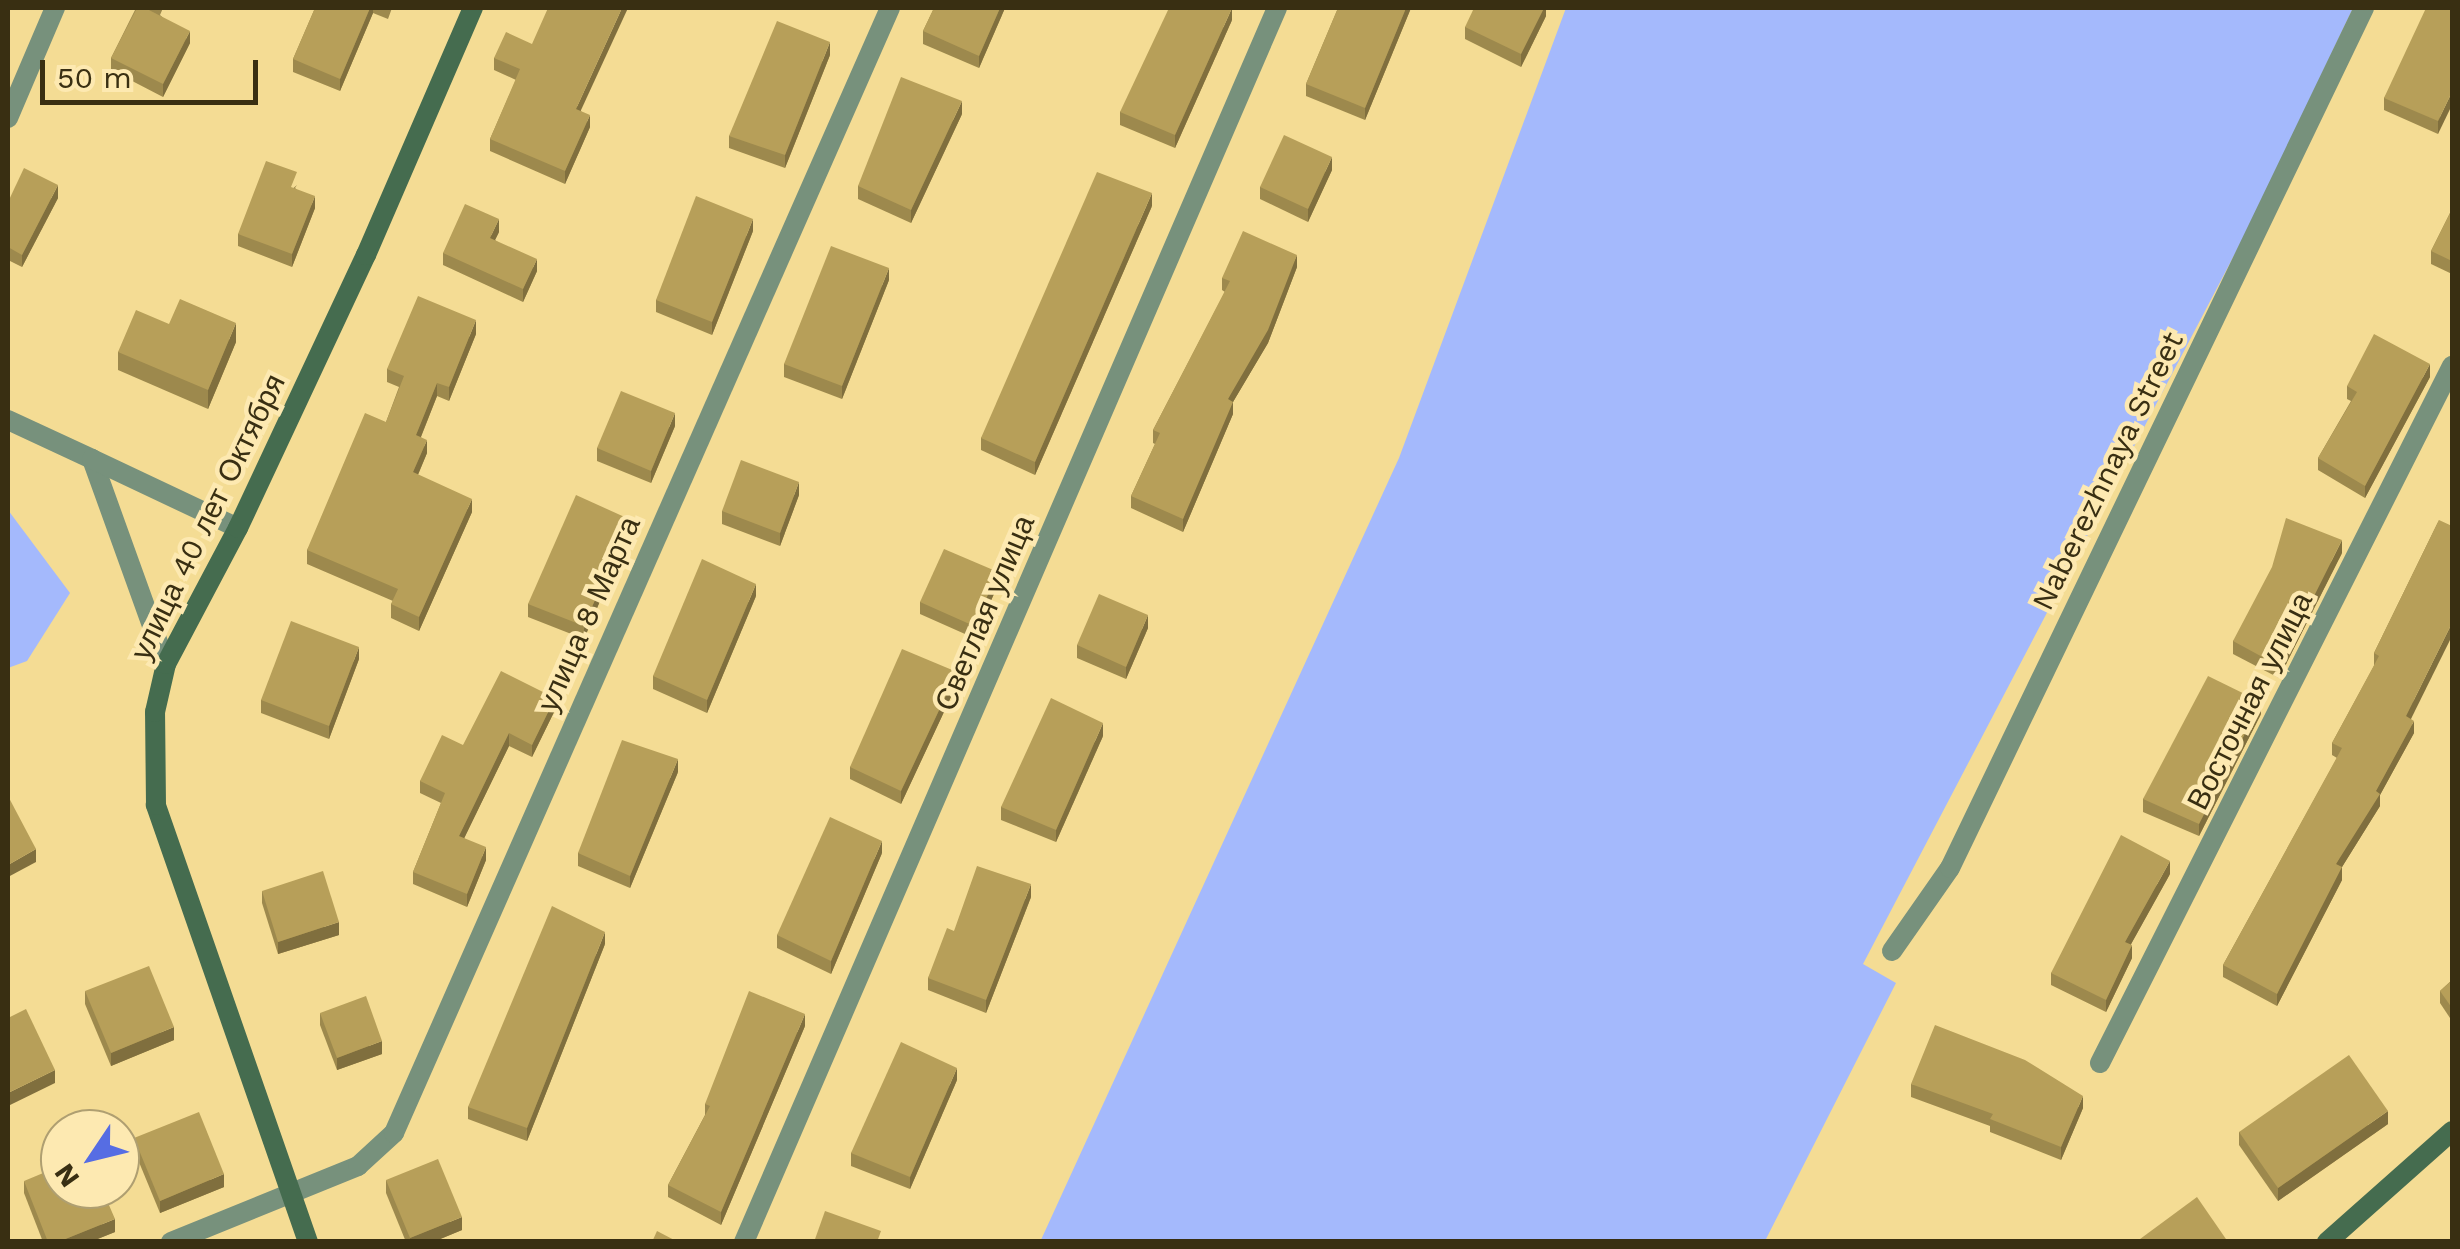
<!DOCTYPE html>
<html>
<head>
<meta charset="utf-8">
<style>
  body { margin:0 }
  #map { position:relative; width:2460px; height:1249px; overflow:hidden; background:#f4dc94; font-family:"Work Sans",sans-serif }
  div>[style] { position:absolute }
  .green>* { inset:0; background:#a4b9fc }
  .street>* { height:20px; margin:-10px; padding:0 10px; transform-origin:10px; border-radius:10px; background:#77917c }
  .secondary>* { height:20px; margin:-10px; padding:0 10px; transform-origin:10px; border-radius:10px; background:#456c4f }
  .wall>* { inset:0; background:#9d894d }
  .shaded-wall>* { inset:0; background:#806f3e }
  .building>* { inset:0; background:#b79f59 }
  span { translate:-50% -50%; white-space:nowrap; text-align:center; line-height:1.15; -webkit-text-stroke:9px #fde9b1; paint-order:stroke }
  .street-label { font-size:30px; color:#392f12 }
  .frame { position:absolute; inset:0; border:10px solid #392f12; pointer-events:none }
  .north { position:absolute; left:40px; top:1109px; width:100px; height:100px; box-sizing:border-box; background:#fde9b1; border:2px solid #af9f71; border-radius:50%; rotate:235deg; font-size:28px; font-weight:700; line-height:40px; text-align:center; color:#392f12 }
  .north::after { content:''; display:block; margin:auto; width:35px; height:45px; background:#566de3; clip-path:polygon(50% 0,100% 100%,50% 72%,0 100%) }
  .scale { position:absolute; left:40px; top:60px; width:218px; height:45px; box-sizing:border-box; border:5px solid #392f12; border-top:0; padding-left:12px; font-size:30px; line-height:35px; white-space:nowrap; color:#392f12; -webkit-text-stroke:8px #fde9b1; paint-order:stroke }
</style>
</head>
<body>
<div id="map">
  <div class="green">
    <i style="clip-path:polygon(1566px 8px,2353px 8px,2250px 225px,1863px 964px,1896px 983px,1765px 1241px,1040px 1242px,1399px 458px)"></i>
    <i style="clip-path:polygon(8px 510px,70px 593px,27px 661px,8px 668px)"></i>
  </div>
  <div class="street">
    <i style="left:8px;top:118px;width:120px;rotate:-66.9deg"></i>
    <i style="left:8px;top:420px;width:93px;rotate:24.9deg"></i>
    <i style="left:92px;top:459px;width:218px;rotate:70.2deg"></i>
    <i style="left:92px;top:459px;width:161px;rotate:25.3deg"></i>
    <i style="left:1892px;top:951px;width:101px;rotate:-55.1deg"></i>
    <i style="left:1950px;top:868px;width:954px;rotate:-64.29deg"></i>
    <i style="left:2100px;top:1063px;width:781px;rotate:-63.21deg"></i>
    <i style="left:171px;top:1242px;width:202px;rotate:-22.1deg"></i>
    <i style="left:358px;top:1166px;width:49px;rotate:-42.5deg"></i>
    <i style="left:394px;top:1133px;width:1229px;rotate:-66.21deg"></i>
    <i style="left:744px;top:1242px;width:1344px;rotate:-66.64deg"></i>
  </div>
  <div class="secondary">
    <i style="left:308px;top:1242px;width:463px;rotate:-109.2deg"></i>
    <i style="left:156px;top:805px;width:93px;rotate:-90.6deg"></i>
    <i style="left:155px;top:712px;width:49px;rotate:-77.1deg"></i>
    <i style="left:166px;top:664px;width:154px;rotate:-62.1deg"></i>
    <i style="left:238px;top:528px;width:302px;rotate:-64.9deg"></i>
    <i style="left:366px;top:255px;width:269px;rotate:-66.6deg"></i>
    <i style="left:2327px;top:1242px;width:167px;rotate:-41.6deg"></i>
  </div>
  <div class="wall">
    <i style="clip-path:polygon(129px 8px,163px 8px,160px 15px,190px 43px,163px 97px,111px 70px,111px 58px,135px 10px)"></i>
    <i style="clip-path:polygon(315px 8px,392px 8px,388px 19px,373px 13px,340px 91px,293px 72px,293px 59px)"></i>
    <i style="clip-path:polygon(934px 8px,1005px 8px,979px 68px,923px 44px,923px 31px)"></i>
    <i style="clip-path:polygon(1338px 8px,1411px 8px,1365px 120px,1306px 96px,1306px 84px)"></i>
    <i style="clip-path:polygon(1546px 8px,1546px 16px,1521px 67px,1465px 39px,1465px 27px)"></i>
    <i style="clip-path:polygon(2452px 8px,2438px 134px,2384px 110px,2384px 98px)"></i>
    <i style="clip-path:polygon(1232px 20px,1175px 148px,1120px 125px,1120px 112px)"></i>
    <i style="clip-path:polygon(532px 44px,581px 111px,590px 127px,565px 184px,490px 151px,490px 139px,516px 80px,494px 70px,494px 58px)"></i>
    <i style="clip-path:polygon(830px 55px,785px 168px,729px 148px,729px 136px)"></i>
    <i style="clip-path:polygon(962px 114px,911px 223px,858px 199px,858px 186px)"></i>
    <i style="clip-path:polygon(1332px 170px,1308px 222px,1260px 199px,1260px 187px)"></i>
    <i style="clip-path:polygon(297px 185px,295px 188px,315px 208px,292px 267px,238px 246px,238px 234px)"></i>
    <i style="clip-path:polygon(58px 198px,22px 267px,8px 260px,8px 202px)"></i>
    <i style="clip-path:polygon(1152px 206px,1035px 475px,981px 450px,981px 438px)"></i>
    <i style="clip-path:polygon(2452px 209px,2452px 274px,2431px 264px,2431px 251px)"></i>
    <i style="clip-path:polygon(753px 231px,712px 335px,656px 312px,656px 300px)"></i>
    <i style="clip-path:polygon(499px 232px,495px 240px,537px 271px,523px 302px,443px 265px,443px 253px)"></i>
    <i style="clip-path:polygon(1297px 267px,1268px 343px,1233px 402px,1233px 414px,1183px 532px,1131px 508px,1131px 496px,1155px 444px,1153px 443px,1153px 430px,1225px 292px,1222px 290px,1222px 278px)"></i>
    <i style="clip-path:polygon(889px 280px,842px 399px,784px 377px,784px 364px)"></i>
    <i style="clip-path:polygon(169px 324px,236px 342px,208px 409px,118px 370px,118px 352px)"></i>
    <i style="clip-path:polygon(476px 334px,449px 401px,437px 396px,421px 437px,427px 453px,418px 475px,472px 512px,419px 631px,391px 618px,391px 604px,393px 601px,307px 564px,307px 550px,386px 422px,399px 387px,387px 382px,387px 369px)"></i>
    <i style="clip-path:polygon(2430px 377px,2365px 498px,2318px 470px,2318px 458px,2351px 401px,2347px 399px,2347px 386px)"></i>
    <i style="clip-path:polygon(675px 426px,651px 483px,597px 461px,597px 448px)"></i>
    <i style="clip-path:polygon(799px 495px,780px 546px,722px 524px,722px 511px)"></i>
    <i style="clip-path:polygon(2439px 520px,2411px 719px,2414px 733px,2380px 795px,2380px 806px,2342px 867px,2342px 880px,2277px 1006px,2223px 977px,2223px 965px,2337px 758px,2332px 755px,2332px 743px,2374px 666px,2374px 653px)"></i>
    <i style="clip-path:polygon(629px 532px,584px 639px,528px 617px,528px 604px)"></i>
    <i style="clip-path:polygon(2342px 553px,2279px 678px,2233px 654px,2233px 641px)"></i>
    <i style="clip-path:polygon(998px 585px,974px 638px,920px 614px,920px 602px)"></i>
    <i style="clip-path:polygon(756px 596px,707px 713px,653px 689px,653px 676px)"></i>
    <i style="clip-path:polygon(1148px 628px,1126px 679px,1077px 658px,1077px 645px)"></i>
    <i style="clip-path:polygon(359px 659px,329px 739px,261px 713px,261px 700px)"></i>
    <i style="clip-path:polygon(957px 684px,901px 804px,850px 779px,850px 767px)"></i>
    <i style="clip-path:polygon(555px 710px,532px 757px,509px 746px,464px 838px,486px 860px,467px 907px,413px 884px,413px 872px,441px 803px,420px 793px,420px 781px,463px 745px)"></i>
    <i style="clip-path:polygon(2261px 714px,2199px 836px,2143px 812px,2143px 799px)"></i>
    <i style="clip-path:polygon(1103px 736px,1056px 842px,1001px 820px,1001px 807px)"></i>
    <i style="clip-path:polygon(678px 772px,630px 888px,578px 866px,578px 853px)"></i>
    <i style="clip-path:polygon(882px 853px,831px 974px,777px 948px,777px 935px)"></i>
    <i style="clip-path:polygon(2170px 874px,2131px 944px,2132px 958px,2106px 1012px,2051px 985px,2051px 973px)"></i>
    <i style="clip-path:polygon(262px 891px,339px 935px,278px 954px,262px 903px)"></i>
    <i style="clip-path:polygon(1031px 897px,986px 1013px,928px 990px,928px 978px,954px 931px)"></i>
    <i style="clip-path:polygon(605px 944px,527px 1141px,468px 1119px,468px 1107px)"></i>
    <i style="clip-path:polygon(2452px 980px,2452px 1021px,2440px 1003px,2440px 991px)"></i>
    <i style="clip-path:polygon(85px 991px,174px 1040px,111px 1066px,85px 1004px)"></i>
    <i style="clip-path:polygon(320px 1013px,382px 1054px,337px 1070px,320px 1025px)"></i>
    <i style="clip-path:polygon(805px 1026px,721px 1225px,668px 1197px,668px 1185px,705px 1115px,705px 1104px)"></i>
    <i style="clip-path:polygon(957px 1080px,910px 1189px,851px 1166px,851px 1153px)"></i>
    <i style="clip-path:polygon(1911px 1084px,2083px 1108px,2061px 1160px,1990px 1132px,1990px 1126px,1911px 1097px)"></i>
    <i style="clip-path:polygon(2388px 1124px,2278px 1201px,2239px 1145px,2239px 1132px)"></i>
    <i style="clip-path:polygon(134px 1138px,224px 1187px,160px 1213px,134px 1150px)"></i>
    <i style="clip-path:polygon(386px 1180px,462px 1230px,433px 1242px,406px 1242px,386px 1193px)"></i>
    <i style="clip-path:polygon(24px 1181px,115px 1232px,90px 1242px,43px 1242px,24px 1193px)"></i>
  </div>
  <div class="shaded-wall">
    <i style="clip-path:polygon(370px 8px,373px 8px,373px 13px,340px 91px,340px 79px)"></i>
    <i style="clip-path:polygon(622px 8px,628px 8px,576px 121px,576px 109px)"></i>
    <i style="clip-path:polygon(1000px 8px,1005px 8px,979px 68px,979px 56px)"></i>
    <i style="clip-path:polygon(1232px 8px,1232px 20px,1175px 148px,1175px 135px)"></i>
    <i style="clip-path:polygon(1406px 8px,1411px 8px,1365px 120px,1365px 108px)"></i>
    <i style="clip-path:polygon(1544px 8px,1546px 8px,1546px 16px,1521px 67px,1521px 54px)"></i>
    <i style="clip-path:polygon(190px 31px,190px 43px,163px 97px,163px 84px)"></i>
    <i style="clip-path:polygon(830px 42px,830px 55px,785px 168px,785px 155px)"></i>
    <i style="clip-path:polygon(2452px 92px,2452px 105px,2438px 134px,2438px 121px)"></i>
    <i style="clip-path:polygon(962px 101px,962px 114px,911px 223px,911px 210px)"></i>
    <i style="clip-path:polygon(590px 115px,590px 127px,565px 184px,565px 171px)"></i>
    <i style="clip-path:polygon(1332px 157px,1332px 170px,1308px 222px,1308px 209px)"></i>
    <i style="clip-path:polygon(58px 185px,58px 198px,22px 267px,22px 255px)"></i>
    <i style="clip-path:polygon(1152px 193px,1152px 206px,1035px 475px,1035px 462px)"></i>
    <i style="clip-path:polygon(315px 196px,315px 208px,292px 267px,292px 254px)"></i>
    <i style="clip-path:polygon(499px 219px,499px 232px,490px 250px,490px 238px)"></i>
    <i style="clip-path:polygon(753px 219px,753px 231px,712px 335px,712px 322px)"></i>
    <i style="clip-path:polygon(1297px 255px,1297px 267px,1268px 343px,1233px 402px,1233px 414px,1183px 532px,1183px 519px,1228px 399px)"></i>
    <i style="clip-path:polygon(537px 259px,537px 271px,523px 302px,523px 289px)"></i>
    <i style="clip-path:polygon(889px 268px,889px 280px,842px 399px,842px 386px)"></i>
    <i style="clip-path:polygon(476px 320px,476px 334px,449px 401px,449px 387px)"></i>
    <i style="clip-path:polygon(236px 323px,236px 342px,208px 409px,208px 390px)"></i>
    <i style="clip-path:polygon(2430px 364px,2430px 377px,2365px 498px,2365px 486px)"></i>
    <i style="clip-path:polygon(437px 383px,437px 396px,416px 449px,416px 435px)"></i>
    <i style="clip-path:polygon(675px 413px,675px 426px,651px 483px,651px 471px)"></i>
    <i style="clip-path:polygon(427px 440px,427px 453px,413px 486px,413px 472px)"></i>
    <i style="clip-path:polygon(799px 482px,799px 495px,780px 546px,780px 533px)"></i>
    <i style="clip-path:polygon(472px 499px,472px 512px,419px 631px,419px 617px)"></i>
    <i style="clip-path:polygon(629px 519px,629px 532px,584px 639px,584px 626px)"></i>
    <i style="clip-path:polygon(2342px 540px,2342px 553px,2279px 678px,2279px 666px)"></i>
    <i style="clip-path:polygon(998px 572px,998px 585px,974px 638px,974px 626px)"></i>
    <i style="clip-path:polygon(756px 584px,756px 596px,707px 713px,707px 700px)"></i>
    <i style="clip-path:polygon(1148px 615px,1148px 628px,1126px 679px,1126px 667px)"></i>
    <i style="clip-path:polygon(2452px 623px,2452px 636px,2406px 729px,2406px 716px)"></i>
    <i style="clip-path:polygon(359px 647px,359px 659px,329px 739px,329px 726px)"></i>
    <i style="clip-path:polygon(957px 672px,957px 684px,901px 804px,901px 791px)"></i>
    <i style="clip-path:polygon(555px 698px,555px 710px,532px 757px,532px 745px)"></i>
    <i style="clip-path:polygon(2261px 702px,2261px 714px,2199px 836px,2199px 824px)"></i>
    <i style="clip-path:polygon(2414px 721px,2414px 733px,2380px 795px,2380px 806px,2342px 867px,2342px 880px,2277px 1006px,2277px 994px,2336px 864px)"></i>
    <i style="clip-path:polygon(1103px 723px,1103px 736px,1056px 842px,1056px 830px)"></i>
    <i style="clip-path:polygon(509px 733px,509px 746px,459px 849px,459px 836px)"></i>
    <i style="clip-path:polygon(678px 759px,678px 772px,630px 888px,630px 876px)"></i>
    <i style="clip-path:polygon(882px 841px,882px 853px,831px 974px,831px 961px)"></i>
    <i style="clip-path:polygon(486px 847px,486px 860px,467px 907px,467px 894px)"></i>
    <i style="clip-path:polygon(36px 849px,36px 862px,8px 877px,8px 865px)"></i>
    <i style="clip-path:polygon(2170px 861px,2170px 874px,2125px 955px,2125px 942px)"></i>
    <i style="clip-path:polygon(1031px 884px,1031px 897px,986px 1013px,986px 1000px)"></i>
    <i style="clip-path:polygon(339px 922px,339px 935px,278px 954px,278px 942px)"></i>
    <i style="clip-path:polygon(605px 932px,605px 944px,527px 1141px,527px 1128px)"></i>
    <i style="clip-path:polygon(2132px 945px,2132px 958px,2106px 1012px,2106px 1000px)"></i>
    <i style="clip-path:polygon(805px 1014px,805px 1026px,721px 1225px,721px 1212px)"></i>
    <i style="clip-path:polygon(174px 1027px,174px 1040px,111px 1066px,111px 1053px)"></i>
    <i style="clip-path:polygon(382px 1041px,382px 1054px,337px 1070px,337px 1058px)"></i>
    <i style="clip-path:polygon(957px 1068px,957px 1080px,910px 1189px,910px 1177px)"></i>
    <i style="clip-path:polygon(55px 1070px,55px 1083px,8px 1106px,8px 1093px)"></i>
    <i style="clip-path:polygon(2083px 1096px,2083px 1108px,2061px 1160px,2061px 1147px)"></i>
    <i style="clip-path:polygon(2388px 1111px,2388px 1124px,2278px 1201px,2278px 1188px)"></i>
    <i style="clip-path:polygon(224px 1174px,224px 1187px,160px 1213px,160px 1201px)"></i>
    <i style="clip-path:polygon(462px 1217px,462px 1230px,433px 1242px,410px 1242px,410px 1238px)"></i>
    <i style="clip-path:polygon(115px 1219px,115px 1232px,90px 1242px,58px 1242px)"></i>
  </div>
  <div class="building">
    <i style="clip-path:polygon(137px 8px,145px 8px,190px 31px,163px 84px,111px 58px)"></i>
    <i style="clip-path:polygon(315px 8px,370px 8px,340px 79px,293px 59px)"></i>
    <i style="clip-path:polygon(548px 8px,622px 8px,576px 109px,590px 115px,565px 171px,490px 139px,520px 69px,494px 58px,506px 32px,532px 44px)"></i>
    <i style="clip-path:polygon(934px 8px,1000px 8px,979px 56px,923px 31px)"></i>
    <i style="clip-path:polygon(1169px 8px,1232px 8px,1175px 135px,1120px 112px)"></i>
    <i style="clip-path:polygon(1338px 8px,1406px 8px,1365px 108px,1306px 84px)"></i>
    <i style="clip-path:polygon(1474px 8px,1544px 8px,1521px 54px,1465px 27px)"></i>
    <i style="clip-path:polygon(2426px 8px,2452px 8px,2452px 92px,2438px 121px,2384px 98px)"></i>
    <i style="clip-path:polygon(777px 21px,830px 42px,785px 155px,729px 136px)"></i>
    <i style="clip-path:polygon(901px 77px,962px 101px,911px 210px,858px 186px)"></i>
    <i style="clip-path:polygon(1284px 135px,1332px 157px,1308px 209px,1260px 187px)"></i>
    <i style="clip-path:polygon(266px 161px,297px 172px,291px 187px,315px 196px,292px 254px,238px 234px)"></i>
    <i style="clip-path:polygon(24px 168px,58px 185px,22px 255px,8px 247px,8px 202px)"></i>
    <i style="clip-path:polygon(1097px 172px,1152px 193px,1035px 462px,981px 438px)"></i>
    <i style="clip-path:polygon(696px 196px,753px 219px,712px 322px,656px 300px)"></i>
    <i style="clip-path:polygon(465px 204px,499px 219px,490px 238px,537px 259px,523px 289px,443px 253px)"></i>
    <i style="clip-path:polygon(2452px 209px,2452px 261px,2431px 251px)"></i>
    <i style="clip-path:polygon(1243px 231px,1297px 255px,1268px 330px,1228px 399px,1233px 402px,1183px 519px,1131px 496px,1160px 433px,1153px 430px,1230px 281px,1222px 278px)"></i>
    <i style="clip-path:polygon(831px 246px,889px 268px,842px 386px,784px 364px)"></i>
    <i style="clip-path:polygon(418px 296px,476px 320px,449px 387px,437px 383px,416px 435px,427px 440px,413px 472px,472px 499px,419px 617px,391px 604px,398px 589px,307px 550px,365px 413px,386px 422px,404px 376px,387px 369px)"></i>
    <i style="clip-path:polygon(180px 299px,236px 323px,208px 390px,118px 352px,136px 310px,169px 324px)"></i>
    <i style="clip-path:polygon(2374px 334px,2430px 364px,2365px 486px,2318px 458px,2357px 392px,2347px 386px)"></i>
    <i style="clip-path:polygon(621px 391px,675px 413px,651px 471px,597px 448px)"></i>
    <i style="clip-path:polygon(741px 460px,799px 482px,780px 533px,722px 511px)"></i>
    <i style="clip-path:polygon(576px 495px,629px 519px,584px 626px,528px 604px)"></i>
    <i style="clip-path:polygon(2286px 518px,2342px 540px,2279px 666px,2233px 641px,2272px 567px)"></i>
    <i style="clip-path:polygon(2439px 520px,2452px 526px,2452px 623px,2406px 716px,2414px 721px,2376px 791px,2380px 794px,2336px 864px,2342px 867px,2277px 994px,2223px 965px,2342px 748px,2332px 743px,2379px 656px,2374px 653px)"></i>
    <i style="clip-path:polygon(944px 549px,998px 572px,974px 626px,920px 602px)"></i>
    <i style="clip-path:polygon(702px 559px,756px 584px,707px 700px,653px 676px)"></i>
    <i style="clip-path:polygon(1099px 594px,1148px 615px,1126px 667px,1077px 645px)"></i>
    <i style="clip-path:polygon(291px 621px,359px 647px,329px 726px,261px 700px)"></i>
    <i style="clip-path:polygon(902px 649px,957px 672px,901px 791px,850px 767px)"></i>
    <i style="clip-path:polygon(501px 671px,555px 698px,532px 745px,509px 733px,459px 836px,486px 847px,467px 894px,413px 872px,445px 793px,420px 781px,442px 735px,463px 745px)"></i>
    <i style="clip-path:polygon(2208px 676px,2261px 702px,2199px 824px,2143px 799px)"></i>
    <i style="clip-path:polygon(1051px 698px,1103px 723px,1056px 830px,1001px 807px)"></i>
    <i style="clip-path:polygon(622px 740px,678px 759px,630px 876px,578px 853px)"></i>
    <i style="clip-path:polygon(8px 796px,36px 849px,8px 865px)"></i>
    <i style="clip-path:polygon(830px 817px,882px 841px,831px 961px,777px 935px)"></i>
    <i style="clip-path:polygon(2121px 835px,2170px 861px,2125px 942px,2132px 945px,2106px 1000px,2051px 973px)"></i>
    <i style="clip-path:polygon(977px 866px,1031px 884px,986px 1000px,928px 978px,947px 928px,954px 931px)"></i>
    <i style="clip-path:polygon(323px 871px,339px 922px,278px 942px,262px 891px)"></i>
    <i style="clip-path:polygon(552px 906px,605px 932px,527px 1128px,468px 1107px)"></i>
    <i style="clip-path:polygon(149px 966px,174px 1027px,111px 1053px,85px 991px)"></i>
    <i style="clip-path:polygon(2452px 980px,2452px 1008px,2440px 991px)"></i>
    <i style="clip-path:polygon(749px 991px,805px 1014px,721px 1212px,668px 1185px,710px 1106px,705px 1104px)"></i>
    <i style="clip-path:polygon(366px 996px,382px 1041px,337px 1058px,320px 1013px)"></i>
    <i style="clip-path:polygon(26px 1009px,55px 1070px,8px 1093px,8px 1018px)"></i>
    <i style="clip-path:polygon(1935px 1025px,2025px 1060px,2083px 1096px,2061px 1147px,1990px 1119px,1993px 1114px,1911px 1084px)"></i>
    <i style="clip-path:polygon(901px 1042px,957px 1068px,910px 1177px,851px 1153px)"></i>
    <i style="clip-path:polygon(2349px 1055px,2388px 1111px,2278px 1188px,2239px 1132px)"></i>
    <i style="clip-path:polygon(199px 1112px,224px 1174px,160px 1201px,134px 1138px)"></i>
    <i style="clip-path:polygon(438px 1159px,462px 1217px,410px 1238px,386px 1180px)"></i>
    <i style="clip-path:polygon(60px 1166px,60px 1189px,102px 1189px,115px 1219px,58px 1242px,48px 1242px,24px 1181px)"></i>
    <i style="clip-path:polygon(2197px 1197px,2228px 1242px,2136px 1242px)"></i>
    <i style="clip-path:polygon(825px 1211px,881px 1231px,877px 1242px,814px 1242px)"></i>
    <i style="clip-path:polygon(657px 1231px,678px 1242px,652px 1242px)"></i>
  </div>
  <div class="street-label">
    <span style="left:2108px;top:471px;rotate:-64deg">Naberezhnaya Street</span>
    <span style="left:208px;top:517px;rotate:-64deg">улица 40 лет Октября</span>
    <span style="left:985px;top:613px;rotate:-67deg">Светлая улица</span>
    <span style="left:589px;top:614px;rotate:-66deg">улица 8 Марта</span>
    <span style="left:2250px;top:701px;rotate:-63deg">Восточная улица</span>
  </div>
  <div class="frame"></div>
  <div class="north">N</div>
  <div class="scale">50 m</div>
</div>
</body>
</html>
